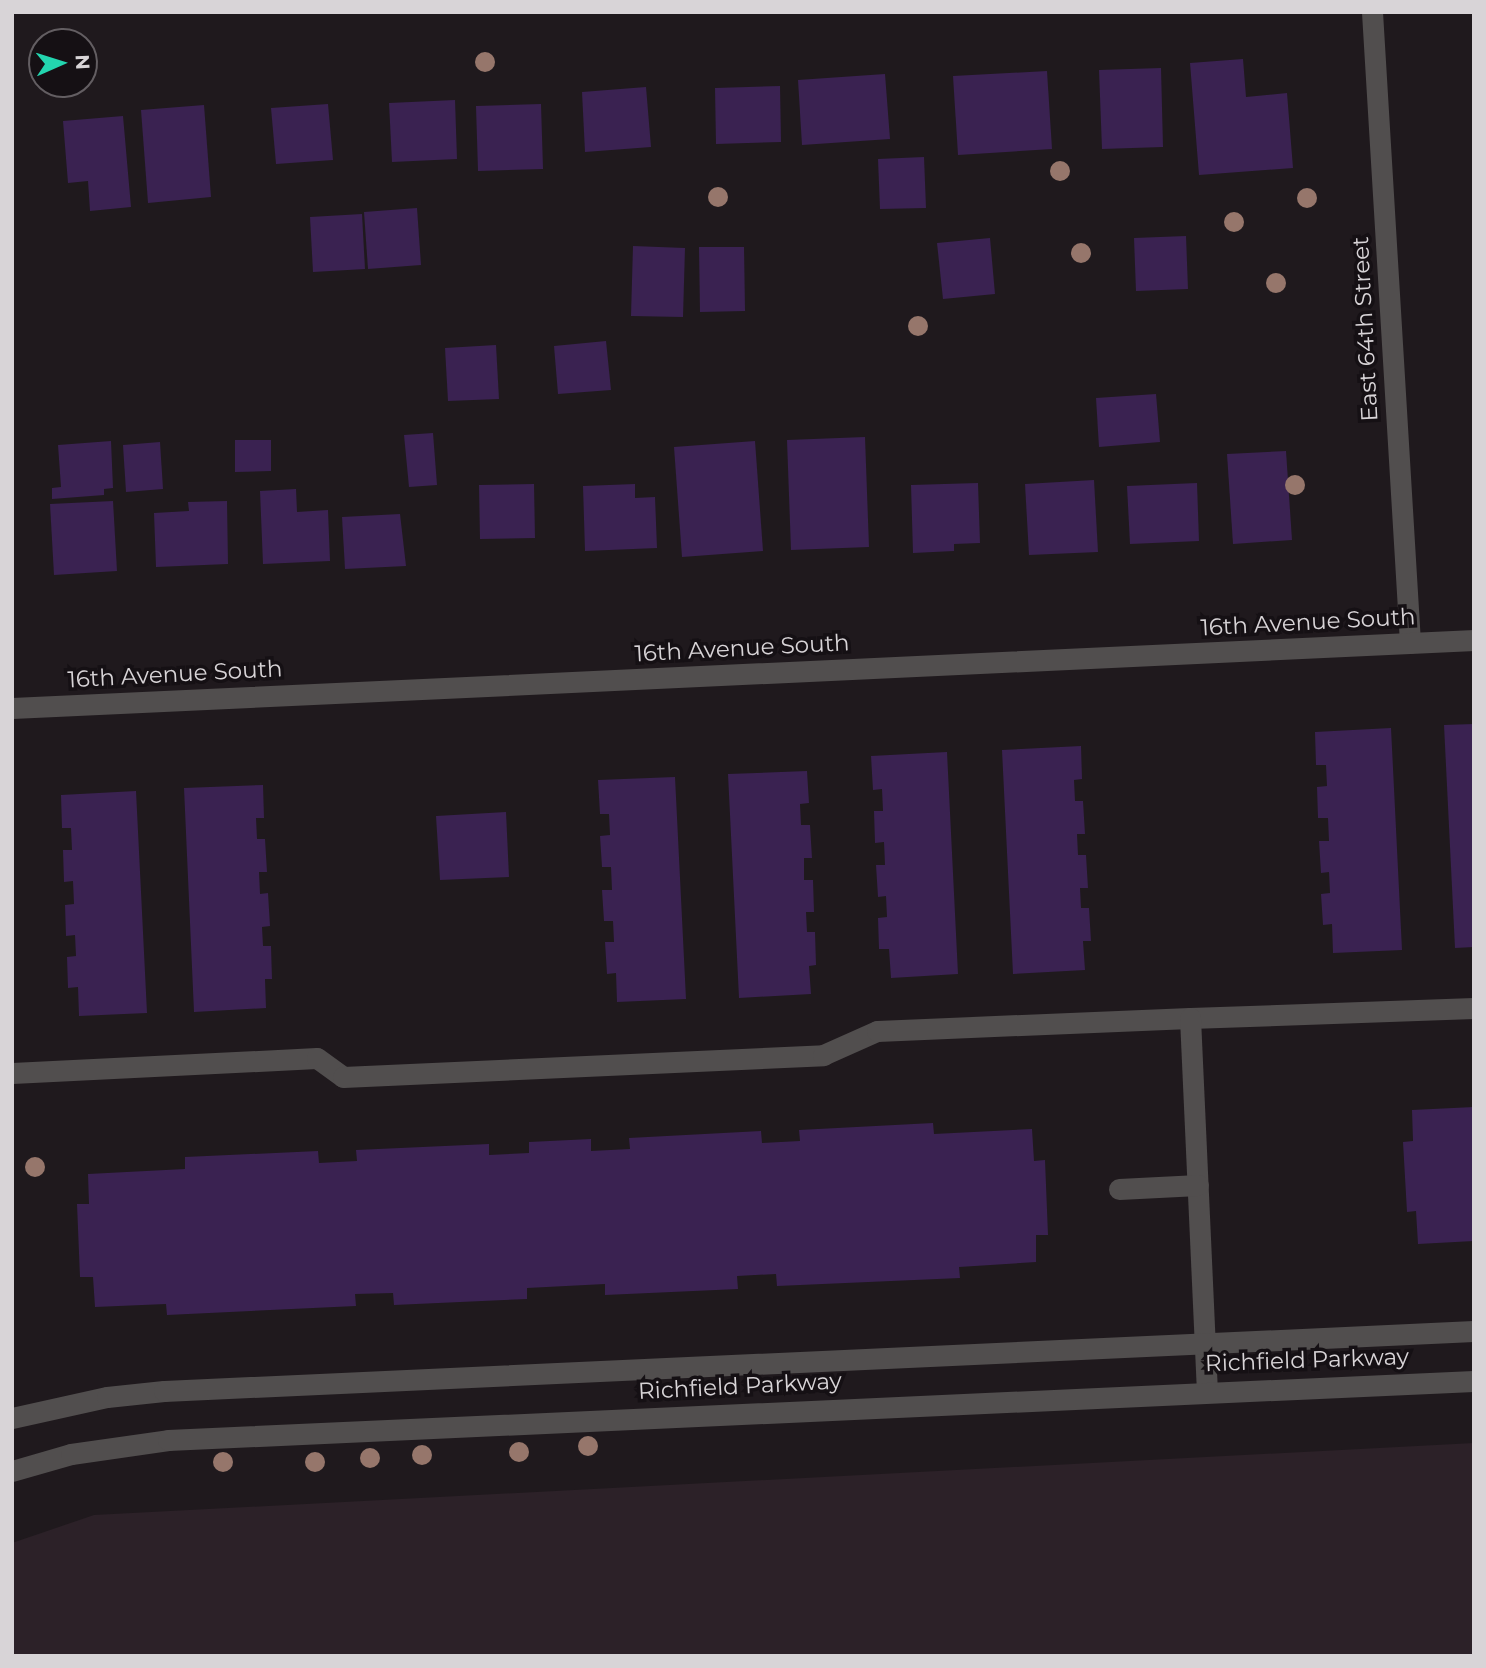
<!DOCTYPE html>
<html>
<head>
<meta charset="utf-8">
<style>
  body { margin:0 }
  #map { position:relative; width:1486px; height:1668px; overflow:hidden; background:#1f191d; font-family:Montserrat,sans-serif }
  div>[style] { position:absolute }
  .built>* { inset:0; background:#2c2128 }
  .building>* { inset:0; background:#3a2251 }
  .minor>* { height:21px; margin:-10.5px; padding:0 10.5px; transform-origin:10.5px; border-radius:10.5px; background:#514e4e }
  .trees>* { width:20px; height:20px; margin:-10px; border-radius:50%; background:#96766b }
  span { translate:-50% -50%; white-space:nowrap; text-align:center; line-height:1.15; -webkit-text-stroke:7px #151014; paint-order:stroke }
  .street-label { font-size:23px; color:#d8d4d7 }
  .frame { position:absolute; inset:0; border:14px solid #d8d4d7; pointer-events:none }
  .north { position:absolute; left:28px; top:28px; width:70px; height:70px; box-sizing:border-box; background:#151014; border:2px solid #635e62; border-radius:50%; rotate:87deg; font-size:19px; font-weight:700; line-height:28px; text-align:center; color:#d8d4d7 }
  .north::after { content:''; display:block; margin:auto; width:24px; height:32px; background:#23d5af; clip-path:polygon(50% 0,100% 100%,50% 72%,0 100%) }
</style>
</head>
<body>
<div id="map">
  <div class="built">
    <i style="clip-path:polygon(1474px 1443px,1474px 1656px,12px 1656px,12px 1543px,94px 1515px)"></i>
  </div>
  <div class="building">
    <i style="clip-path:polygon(1243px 59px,1246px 97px,1287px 93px,1293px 168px,1199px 175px,1190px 63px)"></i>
    <i style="clip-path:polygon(1161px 68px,1163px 147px,1102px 149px,1099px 70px)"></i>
    <i style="clip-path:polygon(1047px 71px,1052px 149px,958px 155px,953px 76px)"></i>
    <i style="clip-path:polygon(885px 74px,890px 139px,802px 145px,798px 80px)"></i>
    <i style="clip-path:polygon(780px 86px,781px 142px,716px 144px,715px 88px)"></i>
    <i style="clip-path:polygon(646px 87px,651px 147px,585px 152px,582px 92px)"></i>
    <i style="clip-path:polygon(455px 100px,457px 159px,392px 162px,389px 103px)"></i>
    <i style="clip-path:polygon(328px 104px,333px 160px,276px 164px,271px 108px)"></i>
    <i style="clip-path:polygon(541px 104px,543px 169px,478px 171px,476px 106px)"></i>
    <i style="clip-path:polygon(204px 105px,211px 197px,148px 203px,141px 110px)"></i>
    <i style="clip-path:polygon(123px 116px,131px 207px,90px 211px,88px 181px,68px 183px,63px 121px)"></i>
    <i style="clip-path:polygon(924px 157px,926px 208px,880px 209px,878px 159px)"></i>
    <i style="clip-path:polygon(417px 208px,421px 265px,368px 269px,364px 212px)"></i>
    <i style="clip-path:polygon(362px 214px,365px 269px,313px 272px,310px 217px)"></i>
    <i style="clip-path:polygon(1186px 236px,1188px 289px,1136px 291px,1134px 238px)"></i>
    <i style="clip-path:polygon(990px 238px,995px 294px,943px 299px,937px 243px)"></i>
    <i style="clip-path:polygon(633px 246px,685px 248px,683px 317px,631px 316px)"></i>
    <i style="clip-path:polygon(699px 247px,744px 247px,745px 311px,700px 312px)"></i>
    <i style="clip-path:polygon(606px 341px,611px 390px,558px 394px,554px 346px)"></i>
    <i style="clip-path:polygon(496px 345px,499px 399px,448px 401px,445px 348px)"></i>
    <i style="clip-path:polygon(1156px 394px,1160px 442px,1099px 447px,1096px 398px)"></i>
    <i style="clip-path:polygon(433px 433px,437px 485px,409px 487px,404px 435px)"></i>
    <i style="clip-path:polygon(865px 437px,869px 547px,791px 550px,787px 440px)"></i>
    <i style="clip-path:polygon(235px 440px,271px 440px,271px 471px,235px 472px)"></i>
    <i style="clip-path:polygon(111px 441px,113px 488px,104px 489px,104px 495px,52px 499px,52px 488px,61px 487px,58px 445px)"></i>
    <i style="clip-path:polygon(755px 441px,763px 551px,682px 557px,674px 447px)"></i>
    <i style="clip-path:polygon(160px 442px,163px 489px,126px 492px,123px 445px)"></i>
    <i style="clip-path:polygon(1286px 451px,1292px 540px,1233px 544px,1227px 454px)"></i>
    <i style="clip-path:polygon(1094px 480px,1098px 552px,1029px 555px,1025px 484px)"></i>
    <i style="clip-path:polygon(978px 483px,980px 543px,954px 544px,954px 551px,913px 553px,911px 485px)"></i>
    <i style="clip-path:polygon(1197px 483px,1199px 541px,1130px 544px,1127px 486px)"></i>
    <i style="clip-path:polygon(534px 484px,535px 538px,480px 539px,479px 485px)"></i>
    <i style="clip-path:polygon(635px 484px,635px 498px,655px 497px,657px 548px,585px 551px,583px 486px)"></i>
    <i style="clip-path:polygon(296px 489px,297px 512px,328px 510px,330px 561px,263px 564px,260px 491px)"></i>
    <i style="clip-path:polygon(113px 501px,117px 571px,54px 575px,50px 504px)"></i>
    <i style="clip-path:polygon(227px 501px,228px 564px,156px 567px,154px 513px,189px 511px,188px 502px)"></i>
    <i style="clip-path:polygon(400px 514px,406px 566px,345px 569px,342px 517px)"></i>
    <i style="clip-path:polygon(1474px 724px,1474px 947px,1455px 948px,1444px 725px)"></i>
    <i style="clip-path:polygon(1391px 728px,1402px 950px,1333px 953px,1332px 924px,1323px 925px,1321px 894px,1330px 893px,1329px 872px,1321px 873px,1319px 841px,1329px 841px,1328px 818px,1318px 818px,1317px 787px,1327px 786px,1326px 765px,1316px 765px,1315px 732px)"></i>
    <i style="clip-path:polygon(1081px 746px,1082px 779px,1074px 780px,1075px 801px,1083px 801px,1085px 834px,1077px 834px,1078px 855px,1086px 855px,1088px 888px,1080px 888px,1081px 908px,1089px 908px,1091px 941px,1083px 941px,1085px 970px,1013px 974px,1002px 750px)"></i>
    <i style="clip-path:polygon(947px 752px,958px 974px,891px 978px,889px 949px,879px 949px,878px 918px,887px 917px,886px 896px,878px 897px,876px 865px,885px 865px,884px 842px,875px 843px,874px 811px,883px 811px,882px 789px,873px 790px,871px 756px)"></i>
    <i style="clip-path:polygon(807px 771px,809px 803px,800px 804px,801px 825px,810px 825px,812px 858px,804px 858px,804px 880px,813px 880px,814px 912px,806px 912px,807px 932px,815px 932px,816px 965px,809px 966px,811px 994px,739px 998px,728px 774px)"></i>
    <i style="clip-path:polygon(675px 777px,686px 999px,617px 1002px,616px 973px,607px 974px,605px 942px,614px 942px,613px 921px,604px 921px,602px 890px,612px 890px,611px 867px,602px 867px,600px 836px,610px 835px,609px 814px,600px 814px,598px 780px)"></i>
    <i style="clip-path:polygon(263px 785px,264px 818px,256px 818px,257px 839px,265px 839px,267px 872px,259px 872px,260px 894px,268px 893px,270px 926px,262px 927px,263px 946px,271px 946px,272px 979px,265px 979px,266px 1008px,194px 1012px,184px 788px)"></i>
    <i style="clip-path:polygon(136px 791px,147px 1013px,79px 1016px,78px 987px,68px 988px,67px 957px,76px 956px,75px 935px,66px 936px,65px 905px,74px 904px,73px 881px,64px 882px,63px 850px,72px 850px,71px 828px,62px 828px,61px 795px)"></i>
    <i style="clip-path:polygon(506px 812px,509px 877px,440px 880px,436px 816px)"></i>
    <i style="clip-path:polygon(1474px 1107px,1474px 1241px,1418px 1244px,1416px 1211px,1407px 1212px,1403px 1142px,1413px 1141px,1412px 1110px)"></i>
    <i style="clip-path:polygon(933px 1123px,934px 1134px,1032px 1129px,1034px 1161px,1045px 1160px,1048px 1235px,1036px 1235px,1036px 1262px,959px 1267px,960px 1278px,777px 1286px,776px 1274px,737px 1276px,738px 1289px,605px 1295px,605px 1284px,527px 1288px,527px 1299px,394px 1305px,393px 1293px,355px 1294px,356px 1306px,167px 1315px,166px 1304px,95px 1307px,93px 1277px,80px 1277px,77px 1204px,89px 1204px,88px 1174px,185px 1169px,185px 1157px,318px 1151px,319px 1163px,357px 1161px,356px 1150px,489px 1144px,489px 1155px,529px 1153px,529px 1142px,591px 1139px,591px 1151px,630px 1149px,629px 1138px,761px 1131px,762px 1143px,800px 1141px,799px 1130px)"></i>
  </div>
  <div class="minor">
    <i style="left:1372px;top:12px;width:632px;rotate:86.55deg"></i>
    <i style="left:12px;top:708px;width:1464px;rotate:-2.66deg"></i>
    <i style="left:1190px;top:1018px;width:284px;rotate:-2deg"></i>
    <i style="left:12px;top:1073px;width:305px;rotate:-2.8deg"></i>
    <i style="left:317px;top:1058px;width:32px;rotate:36deg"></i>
    <i style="left:343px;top:1077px;width:481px;rotate:-2.6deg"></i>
    <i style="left:823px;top:1055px;width:59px;rotate:-24deg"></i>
    <i style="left:877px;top:1031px;width:313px;rotate:-2.4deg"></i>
    <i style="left:1190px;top:1018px;width:372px;rotate:87.4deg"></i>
    <i style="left:1119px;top:1189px;width:79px;rotate:-2.9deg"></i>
    <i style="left:12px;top:1418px;width:97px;rotate:-12.5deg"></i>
    <i style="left:107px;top:1397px;width:57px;rotate:-6deg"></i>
    <i style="left:164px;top:1391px;width:1311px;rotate:-2.62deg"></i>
    <i style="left:12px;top:1471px;width:61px;rotate:-16.1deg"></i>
    <i style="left:71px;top:1454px;width:98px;rotate:-8.2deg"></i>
    <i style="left:168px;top:1440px;width:1307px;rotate:-2.59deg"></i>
  </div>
  <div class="trees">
    <i style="left:485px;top:62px"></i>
    <i style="left:1060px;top:171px"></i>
    <i style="left:718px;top:197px"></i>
    <i style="left:1307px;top:198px"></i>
    <i style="left:1234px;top:222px"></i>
    <i style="left:1081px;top:253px"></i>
    <i style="left:1276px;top:283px"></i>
    <i style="left:918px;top:326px"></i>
    <i style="left:1295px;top:485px"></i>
    <i style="left:35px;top:1167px"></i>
    <i style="left:588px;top:1446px"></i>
    <i style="left:519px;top:1452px"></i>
    <i style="left:422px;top:1455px"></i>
    <i style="left:370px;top:1458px"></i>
    <i style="left:223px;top:1462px"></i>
    <i style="left:315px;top:1462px"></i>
  </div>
  <div class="street-label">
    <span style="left:1365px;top:329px;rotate:-93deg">East 64th Street</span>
    <span style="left:1308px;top:622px;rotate:-3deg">16th Avenue South</span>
    <span style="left:742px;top:648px;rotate:-3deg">16th Avenue South</span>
    <span style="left:175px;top:674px;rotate:-3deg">16th Avenue South</span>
    <span style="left:1307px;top:1360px;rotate:-2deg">Richfield Parkway</span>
    <span style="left:740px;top:1386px;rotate:-3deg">Richfield Parkway</span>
  </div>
  <div class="frame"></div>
  <div class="north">N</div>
</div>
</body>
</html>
